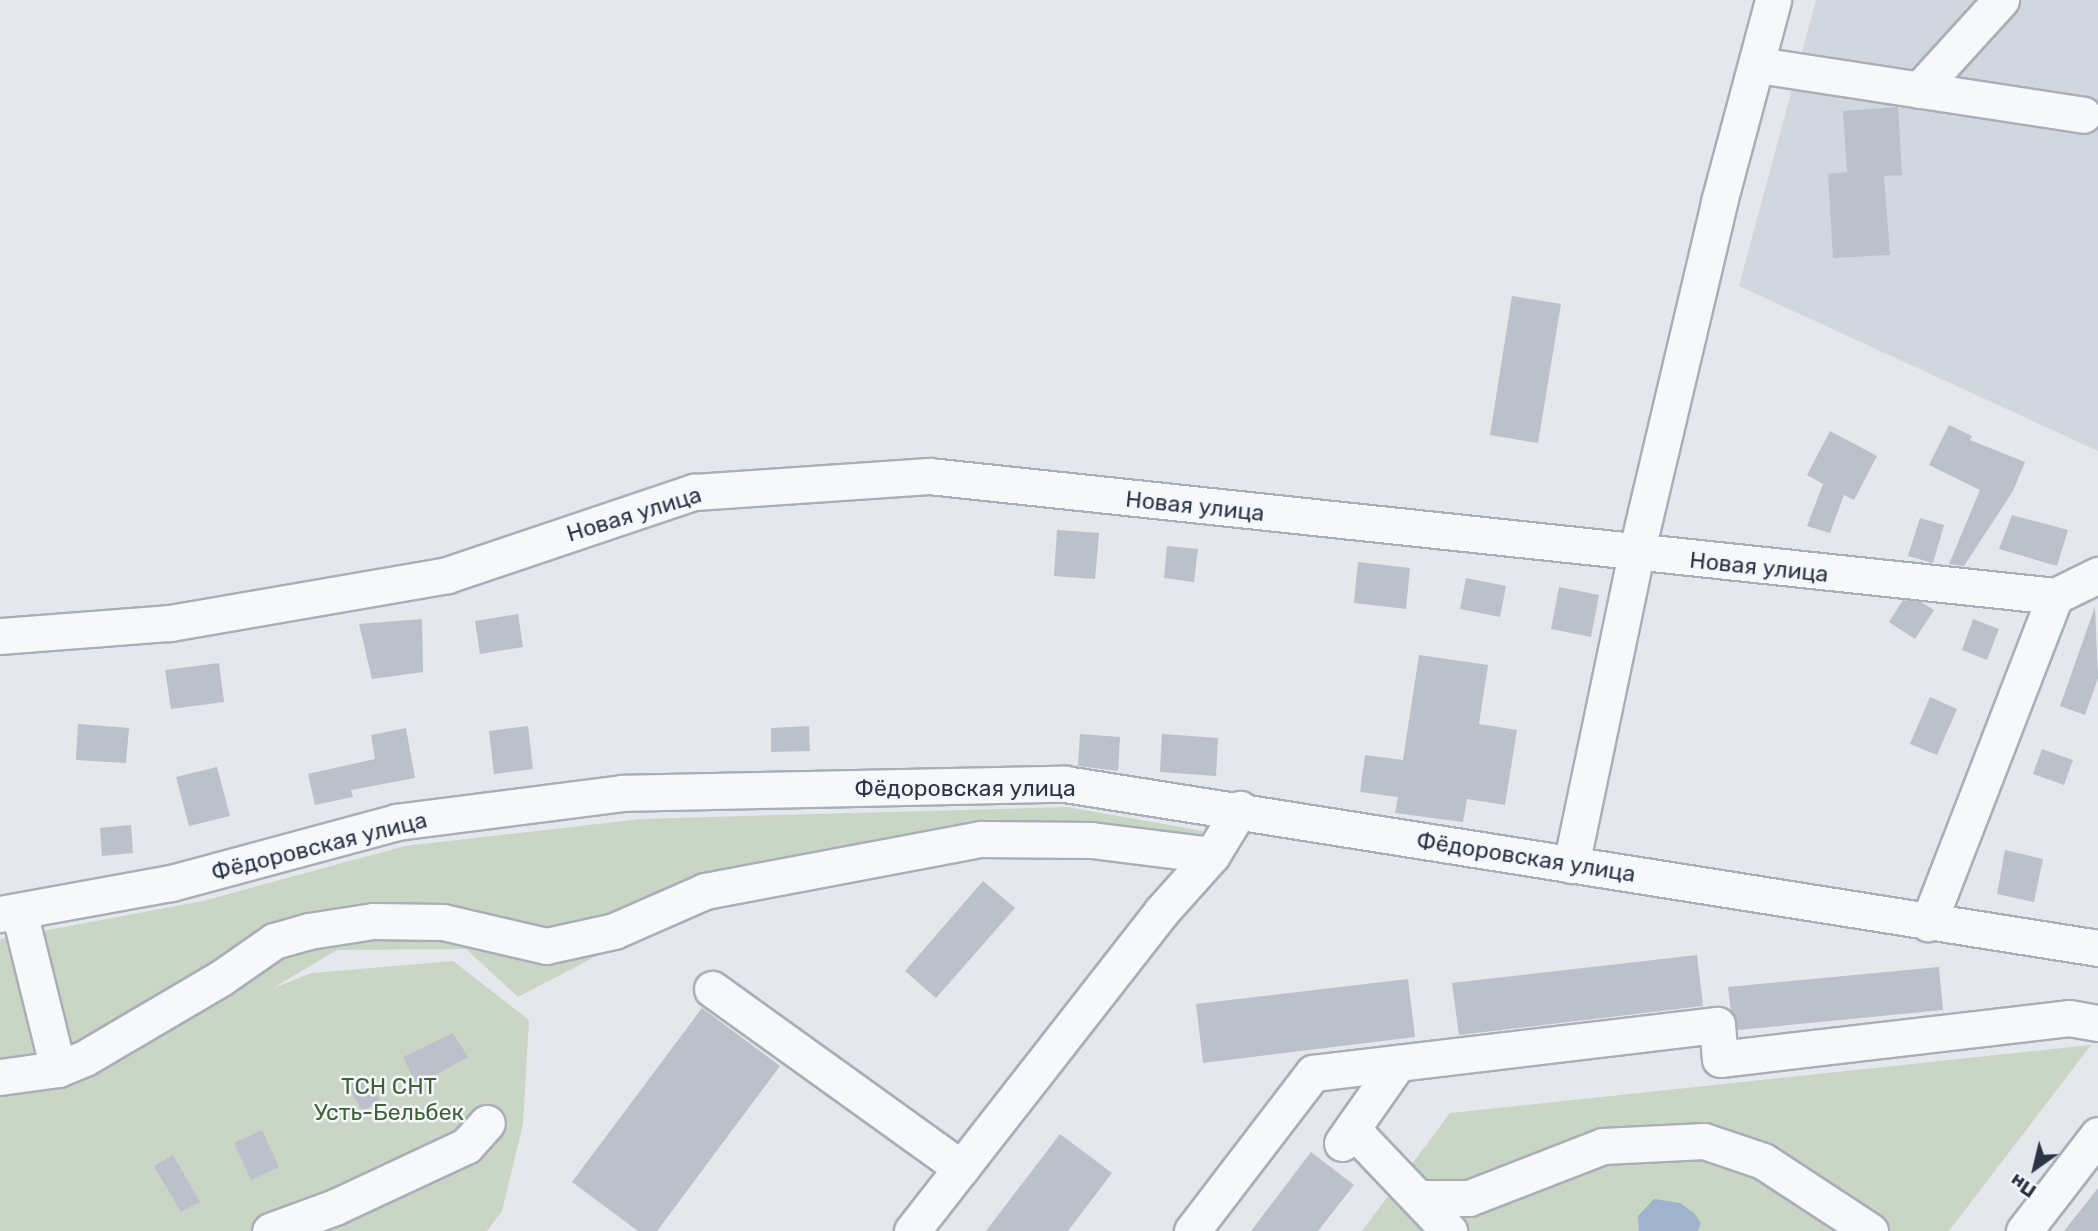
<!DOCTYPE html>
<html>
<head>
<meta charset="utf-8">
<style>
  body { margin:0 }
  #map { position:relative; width:2098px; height:1231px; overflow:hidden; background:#e4e7ec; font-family:Rubik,sans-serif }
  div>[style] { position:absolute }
  .built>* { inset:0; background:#d2d6de }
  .green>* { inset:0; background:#c9d6c5 }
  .water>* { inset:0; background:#9fb4cc }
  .building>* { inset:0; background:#bbc0ca }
  .roads { filter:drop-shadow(2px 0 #a9aeb7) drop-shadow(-2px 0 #a9aeb7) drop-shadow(0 2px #a9aeb7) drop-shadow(0 -2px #a9aeb7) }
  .minor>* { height:35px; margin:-17.5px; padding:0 17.5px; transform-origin:17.5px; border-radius:17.5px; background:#f7f8fa }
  span { translate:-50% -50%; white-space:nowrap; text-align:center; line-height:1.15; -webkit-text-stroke:5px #f4f6f9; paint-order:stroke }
  .street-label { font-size:23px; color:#2b3445 }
  .park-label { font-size:23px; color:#3f6138 }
  .north { position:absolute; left:2000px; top:1133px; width:70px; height:70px; -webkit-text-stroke:5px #f4f6f9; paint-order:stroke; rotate:214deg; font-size:19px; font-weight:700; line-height:28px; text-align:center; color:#2b3445 }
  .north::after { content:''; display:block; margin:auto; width:24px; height:32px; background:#2b3445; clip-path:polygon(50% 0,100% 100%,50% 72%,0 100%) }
</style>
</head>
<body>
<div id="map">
  <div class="built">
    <i style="clip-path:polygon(1816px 0,2098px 0,2098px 451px,1739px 286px)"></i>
  </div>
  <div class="green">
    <i style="clip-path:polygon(1067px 807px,1203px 831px,1184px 864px,1057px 843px,723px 890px,518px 997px,466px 949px,337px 950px,273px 988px,312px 973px,453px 961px,529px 1020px,523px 1124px,502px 1211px,487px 1231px,0 1231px,0 939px,203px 901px,405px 846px,641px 819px)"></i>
    <i style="clip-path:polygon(2091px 1045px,1949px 1231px,1362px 1231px,1450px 1113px)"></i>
  </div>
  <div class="water">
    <i style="clip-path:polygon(1654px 1199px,1680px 1203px,1694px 1213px,1701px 1223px,1698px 1231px,1639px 1231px,1638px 1216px)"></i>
  </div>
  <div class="building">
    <i style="clip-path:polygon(1898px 107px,1902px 175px,1884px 176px,1890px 255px,1833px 258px,1828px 174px,1847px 172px,1843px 111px)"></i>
    <i style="clip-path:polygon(1512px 296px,1561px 304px,1538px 443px,1490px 435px)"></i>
    <i style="clip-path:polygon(1949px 425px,1972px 436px,1970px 440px,2025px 462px,2013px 491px,1964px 566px,1949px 564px,1980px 490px,1929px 465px)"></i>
    <i style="clip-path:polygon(1830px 431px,1877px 456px,1854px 500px,1844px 495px,1830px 533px,1807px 526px,1823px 484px,1807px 475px)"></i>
    <i style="clip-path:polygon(2012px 515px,2068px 530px,2057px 566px,1999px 549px)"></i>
    <i style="clip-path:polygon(1920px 518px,1944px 525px,1933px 563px,1908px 556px)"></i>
    <i style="clip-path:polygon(1057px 530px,1099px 533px,1095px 579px,1054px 576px)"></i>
    <i style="clip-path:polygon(1167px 546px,1198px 549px,1194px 582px,1164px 578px)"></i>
    <i style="clip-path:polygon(1358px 562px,1410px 568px,1406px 609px,1354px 603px)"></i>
    <i style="clip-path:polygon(1466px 578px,1506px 586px,1500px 617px,1460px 609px)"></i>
    <i style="clip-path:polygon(1559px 587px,1599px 595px,1591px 637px,1551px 629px)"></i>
    <i style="clip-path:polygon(1903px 600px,1921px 602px,1934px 610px,1915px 639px,1889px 622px)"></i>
    <i style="clip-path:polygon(2095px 607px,2098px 678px,2085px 715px,2060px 706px)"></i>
    <i style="clip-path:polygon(518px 614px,523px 647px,480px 654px,475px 621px)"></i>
    <i style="clip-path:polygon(422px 619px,423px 672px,372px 679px,359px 624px)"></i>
    <i style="clip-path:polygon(1973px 619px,1999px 629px,1987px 660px,1962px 650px)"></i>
    <i style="clip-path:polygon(1419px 655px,1488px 665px,1479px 724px,1517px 730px,1505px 805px,1467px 799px,1463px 822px,1395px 813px,1398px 797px,1360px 792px,1365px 755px,1403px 760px)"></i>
    <i style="clip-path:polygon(219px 663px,224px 702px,171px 709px,165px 670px)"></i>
    <i style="clip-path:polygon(1930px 697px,1957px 709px,1937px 755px,1910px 744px)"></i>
    <i style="clip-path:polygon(78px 724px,129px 728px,126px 763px,76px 760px)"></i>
    <i style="clip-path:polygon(528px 726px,533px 769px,494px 774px,489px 731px)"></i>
    <i style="clip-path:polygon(809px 726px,810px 751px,771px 752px,771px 728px)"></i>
    <i style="clip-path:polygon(406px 728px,415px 778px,351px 790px,353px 797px,315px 805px,308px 774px,375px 759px,371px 735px)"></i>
    <i style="clip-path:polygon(1080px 734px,1120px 737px,1118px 771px,1078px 766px)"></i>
    <i style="clip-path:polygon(1162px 734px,1218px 738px,1216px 776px,1160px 772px)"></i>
    <i style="clip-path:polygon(2042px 749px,2073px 760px,2064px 785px,2033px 774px)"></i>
    <i style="clip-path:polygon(217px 767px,230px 816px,189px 826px,176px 777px)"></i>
    <i style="clip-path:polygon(131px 825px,133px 853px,102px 856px,100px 828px)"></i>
    <i style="clip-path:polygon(2005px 850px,2043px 859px,2034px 902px,1997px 894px)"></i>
    <i style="clip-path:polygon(983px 881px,1015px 908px,936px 998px,905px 971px)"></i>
    <i style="clip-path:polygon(1697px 955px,1703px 1006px,1459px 1035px,1452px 983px)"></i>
    <i style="clip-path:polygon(1939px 967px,1943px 1010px,1738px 1030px,1731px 1011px,1728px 987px)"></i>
    <i style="clip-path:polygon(1408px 979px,1415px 1037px,1203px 1063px,1196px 1004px)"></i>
    <i style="clip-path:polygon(702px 1008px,780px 1066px,657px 1231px,638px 1231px,572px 1182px)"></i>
    <i style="clip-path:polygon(453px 1033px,468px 1057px,417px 1085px,403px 1057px)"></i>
    <i style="clip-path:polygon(364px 1075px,380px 1100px,363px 1111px,347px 1086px)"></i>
    <i style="clip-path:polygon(262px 1130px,279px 1167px,251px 1180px,234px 1143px)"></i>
    <i style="clip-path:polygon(1060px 1134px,1112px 1173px,1068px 1231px,986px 1231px)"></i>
    <i style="clip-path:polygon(1311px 1152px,1354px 1185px,1318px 1231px,1251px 1231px)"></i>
    <i style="clip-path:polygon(173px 1155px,200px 1202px,181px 1212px,154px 1166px)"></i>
    <i style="clip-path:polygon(2098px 1188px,2098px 1231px,2064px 1231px)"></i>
  </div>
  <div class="roads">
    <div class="minor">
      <i style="left:1758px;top:65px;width:329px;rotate:8.7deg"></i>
      <i style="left:1919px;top:90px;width:122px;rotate:-47.7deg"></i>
      <i style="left:2055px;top:596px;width:48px;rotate:-26deg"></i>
      <i style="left:0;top:636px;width:170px;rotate:-4.4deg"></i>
      <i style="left:170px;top:623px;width:281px;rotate:-9.8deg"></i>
      <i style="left:447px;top:575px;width:261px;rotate:-18.6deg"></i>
      <i style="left:694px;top:492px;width:236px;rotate:-3.9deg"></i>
      <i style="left:929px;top:476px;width:1132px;rotate:6.08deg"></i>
      <i style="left:2055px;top:596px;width:351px;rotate:111.2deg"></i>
      <i style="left:1571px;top:865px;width:318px;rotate:-78.2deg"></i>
      <i style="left:1636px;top:554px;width:362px;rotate:-76.7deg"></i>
      <i style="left:1719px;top:202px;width:209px;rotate:-75deg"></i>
      <i style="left:0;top:914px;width:174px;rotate:-10.3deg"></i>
      <i style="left:171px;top:883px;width:234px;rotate:-15.1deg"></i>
      <i style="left:397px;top:822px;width:227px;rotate:-7.3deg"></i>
      <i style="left:622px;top:793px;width:443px;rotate:-1.2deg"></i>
      <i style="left:1065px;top:784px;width:1046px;rotate:9.02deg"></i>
      <i style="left:712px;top:989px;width:307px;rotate:35.7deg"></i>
      <i style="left:58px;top:1069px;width:29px;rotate:-22deg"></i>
      <i style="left:85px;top:1058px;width:158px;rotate:-30.5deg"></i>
      <i style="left:221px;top:978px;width:65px;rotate:-34.9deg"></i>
      <i style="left:274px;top:941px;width:36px;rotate:-16deg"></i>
      <i style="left:309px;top:931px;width:65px;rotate:-8.9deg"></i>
      <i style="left:373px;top:921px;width:70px;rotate:0.8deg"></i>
      <i style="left:443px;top:922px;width:106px;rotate:13.1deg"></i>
      <i style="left:546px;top:946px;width:70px;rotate:-12.4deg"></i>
      <i style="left:614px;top:931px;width:99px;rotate:-23.7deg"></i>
      <i style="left:705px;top:891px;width:281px;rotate:-10.7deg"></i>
      <i style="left:981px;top:839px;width:110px;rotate:0.5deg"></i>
      <i style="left:1091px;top:840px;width:122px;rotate:7.1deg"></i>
      <i style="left:0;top:1077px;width:59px;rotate:-7.9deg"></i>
      <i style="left:58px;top:1069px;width:163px;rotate:-103.9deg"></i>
      <i style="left:1352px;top:1129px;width:141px;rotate:46.4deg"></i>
      <i style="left:1342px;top:1143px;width:98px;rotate:-55deg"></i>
      <i style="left:1419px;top:1198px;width:50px"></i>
      <i style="left:1469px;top:1198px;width:144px;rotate:-21.2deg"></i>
      <i style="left:1603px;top:1146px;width:101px;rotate:-2.8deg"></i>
      <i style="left:1704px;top:1141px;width:62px;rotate:18.7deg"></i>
      <i style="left:1763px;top:1161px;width:128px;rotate:33.2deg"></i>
      <i style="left:270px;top:1231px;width:69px;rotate:-20.3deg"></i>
      <i style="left:335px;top:1207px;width:145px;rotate:-25deg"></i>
      <i style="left:466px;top:1146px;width:31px;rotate:-48deg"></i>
      <i style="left:912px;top:1231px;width:405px;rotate:-52deg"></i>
      <i style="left:1161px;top:912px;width:76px;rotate:-48.2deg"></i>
      <i style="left:1212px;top:855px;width:54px;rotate:-58.7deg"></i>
      <i style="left:1192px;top:1231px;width:199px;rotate:-52.6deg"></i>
      <i style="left:1313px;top:1073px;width:407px;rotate:-6.8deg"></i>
      <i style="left:1717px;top:1025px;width:34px;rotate:85deg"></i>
      <i style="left:1720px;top:1059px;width:351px;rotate:-6.7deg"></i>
      <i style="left:2069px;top:1018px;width:29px;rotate:10deg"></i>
      <i style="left:2024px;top:1231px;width:121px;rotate:-52.4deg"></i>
    </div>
  </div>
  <div class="street-label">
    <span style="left:1195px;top:506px;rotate:6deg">Новая улица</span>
    <span style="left:634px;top:514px;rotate:-17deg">Новая улица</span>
    <span style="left:1759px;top:567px;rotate:6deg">Новая улица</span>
    <span style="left:965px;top:788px">Фёдоровская улица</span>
    <span style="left:319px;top:846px;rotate:-14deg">Фёдоровская улица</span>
    <span style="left:1526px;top:857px;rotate:9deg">Фёдоровская улица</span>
  </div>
  <div class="park-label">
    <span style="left:389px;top:1099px">ТСН СНТ<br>Усть-Бельбек</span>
  </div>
  <div class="north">Пн</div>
</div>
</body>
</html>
